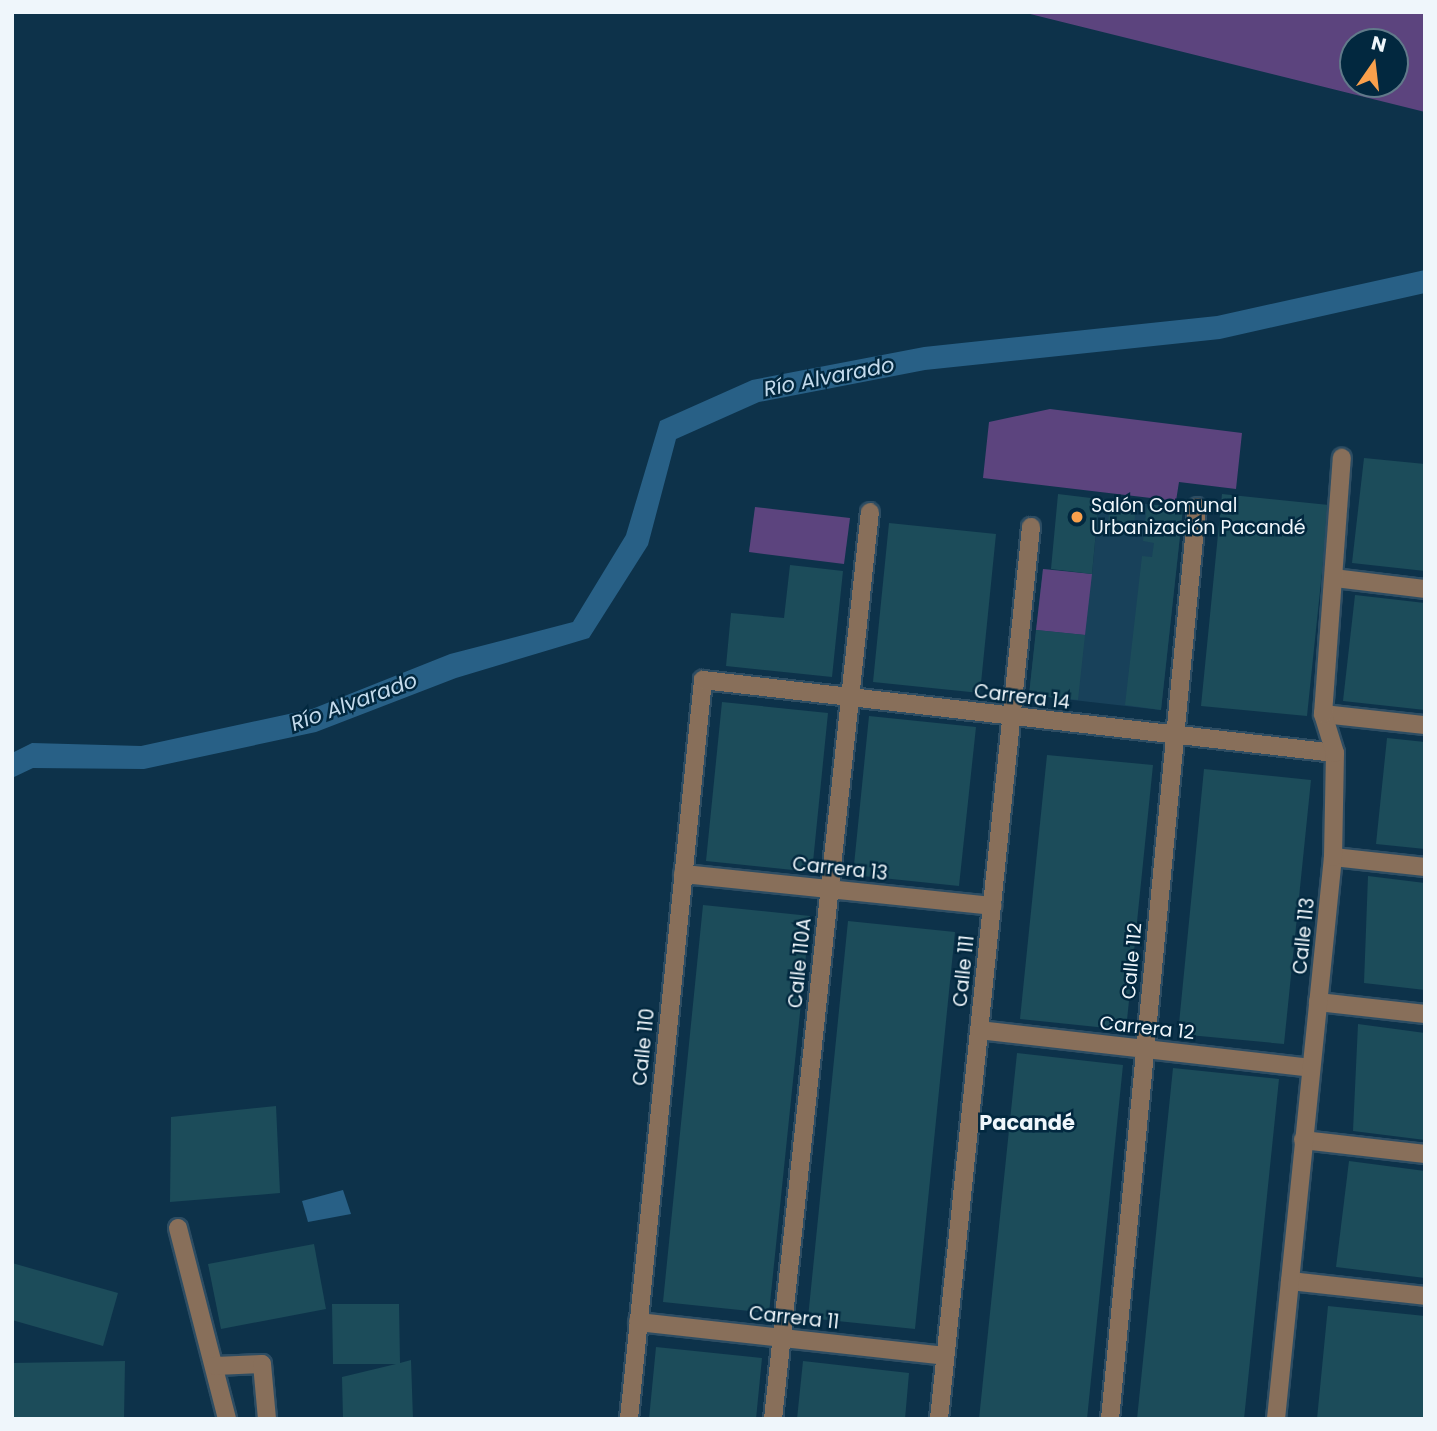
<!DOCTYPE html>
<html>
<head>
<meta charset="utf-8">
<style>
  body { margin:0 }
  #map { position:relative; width:1437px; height:1431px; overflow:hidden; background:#0d324a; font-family:Poppins,sans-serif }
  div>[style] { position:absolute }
  .built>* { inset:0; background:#18415a }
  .green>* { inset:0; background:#5c447e }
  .water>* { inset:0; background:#286086 }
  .building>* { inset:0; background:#1c4c5a }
  .roads { filter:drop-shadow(2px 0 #2d4d63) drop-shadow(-2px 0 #2d4d63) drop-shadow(0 2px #2d4d63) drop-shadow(0 -2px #2d4d63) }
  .minor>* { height:18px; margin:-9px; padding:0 9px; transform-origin:9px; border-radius:9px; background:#886f5a }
  .dots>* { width:19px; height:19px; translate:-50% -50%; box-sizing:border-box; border:4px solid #02283f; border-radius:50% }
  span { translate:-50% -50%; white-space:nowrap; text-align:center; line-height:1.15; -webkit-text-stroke:5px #02283f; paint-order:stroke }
  .poi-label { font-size:19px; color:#eff6fb }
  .left { translate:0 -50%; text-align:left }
  .street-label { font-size:19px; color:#eff6fb }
  .water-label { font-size:21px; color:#c4dbec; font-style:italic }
  .neighbourhood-label { font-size:21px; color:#eff6fb; font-weight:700 }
  .frame { position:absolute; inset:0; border:14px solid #eff6fb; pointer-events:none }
  .north { position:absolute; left:1339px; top:28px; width:70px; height:70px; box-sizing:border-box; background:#02283f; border:2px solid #617a8a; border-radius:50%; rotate:14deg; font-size:19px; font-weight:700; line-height:28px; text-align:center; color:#eff6fb }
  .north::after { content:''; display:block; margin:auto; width:24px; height:32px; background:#f9a04c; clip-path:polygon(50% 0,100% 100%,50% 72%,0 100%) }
</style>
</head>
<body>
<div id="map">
  <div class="built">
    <i style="clip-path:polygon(1099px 499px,1183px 508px,1161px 710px,1029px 695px,1043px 569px,1092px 574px)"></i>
  </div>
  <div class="green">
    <i style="clip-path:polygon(evenodd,1022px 12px,1425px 12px,1425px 112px,1022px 12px,1353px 42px,1395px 42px,1395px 84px,1353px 84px,1353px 42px)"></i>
    <i style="clip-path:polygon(1050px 409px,1242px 433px,1236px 489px,1179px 482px,1176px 501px,983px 478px,989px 422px)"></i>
    <i style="clip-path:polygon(755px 507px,850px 518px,844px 564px,749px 552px)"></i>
    <i style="clip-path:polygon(1043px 569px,1092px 574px,1085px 635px,1036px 630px)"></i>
  </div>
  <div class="water">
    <i style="clip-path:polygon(1425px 270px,1425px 293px,1220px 339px,925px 370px,759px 402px,676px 439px,648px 545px,589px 638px,456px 678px,316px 732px,144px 769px,33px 768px,12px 778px,12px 753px,32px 743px,141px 746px,312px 709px,450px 654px,573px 622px,626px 535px,660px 421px,752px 380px,924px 347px,1217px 316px)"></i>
    <i style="clip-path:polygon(343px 1190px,351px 1214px,308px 1222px,302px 1201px)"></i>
  </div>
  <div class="building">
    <i style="clip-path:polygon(1364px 458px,1425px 464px,1425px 571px,1352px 563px)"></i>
    <i style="clip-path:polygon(1058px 494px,1099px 499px,1092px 574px,1051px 569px)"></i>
    <i style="clip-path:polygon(1222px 494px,1329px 505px,1307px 716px,1201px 706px)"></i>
    <i style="clip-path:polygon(1110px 500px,1136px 503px,1134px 529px,1108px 526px)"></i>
    <i style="clip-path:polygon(1147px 504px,1183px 508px,1161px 710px,1125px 705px,1142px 556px,1152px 557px,1154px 543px,1143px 541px)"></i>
    <i style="clip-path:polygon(889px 523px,996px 534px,980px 693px,873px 682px)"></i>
    <i style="clip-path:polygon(790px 565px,843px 571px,832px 677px,726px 666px,731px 613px,784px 618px)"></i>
    <i style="clip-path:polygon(1355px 595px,1425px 603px,1425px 710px,1343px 701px)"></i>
    <i style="clip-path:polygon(1036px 630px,1085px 635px,1078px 700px,1029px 695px)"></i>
    <i style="clip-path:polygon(722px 702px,828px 713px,812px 872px,706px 861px)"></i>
    <i style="clip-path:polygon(869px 716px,976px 727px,959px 886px,853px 875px)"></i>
    <i style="clip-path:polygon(1387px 738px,1425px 742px,1425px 849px,1376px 844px)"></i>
    <i style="clip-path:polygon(1047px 755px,1153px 765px,1126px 1030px,1020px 1019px)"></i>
    <i style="clip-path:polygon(1204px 769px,1311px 780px,1284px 1044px,1178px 1034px)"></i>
    <i style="clip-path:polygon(1368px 876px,1425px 883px,1425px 990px,1364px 983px)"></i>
    <i style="clip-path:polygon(703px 905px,810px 916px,769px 1313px,663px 1302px)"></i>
    <i style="clip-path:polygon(848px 921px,955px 932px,915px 1329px,808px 1318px)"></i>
    <i style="clip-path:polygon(1358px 1024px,1425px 1033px,1425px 1140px,1353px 1131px)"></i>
    <i style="clip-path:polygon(1017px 1053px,1123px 1065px,1087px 1419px,979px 1419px)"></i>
    <i style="clip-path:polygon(1173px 1068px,1279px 1079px,1244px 1419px,1137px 1419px)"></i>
    <i style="clip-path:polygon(276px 1106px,280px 1193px,170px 1202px,171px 1117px)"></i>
    <i style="clip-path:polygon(1349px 1161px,1425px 1171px,1425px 1278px,1336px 1267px)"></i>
    <i style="clip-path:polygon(314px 1244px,326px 1309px,221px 1329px,208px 1264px)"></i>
    <i style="clip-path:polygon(12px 1263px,118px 1293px,103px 1346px,12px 1320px)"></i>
    <i style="clip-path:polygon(332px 1304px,399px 1304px,400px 1363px,411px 1360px,413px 1419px,343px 1419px,342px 1377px,396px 1364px,333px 1364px)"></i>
    <i style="clip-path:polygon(1328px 1306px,1425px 1316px,1425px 1419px,1317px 1419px)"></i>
    <i style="clip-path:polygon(656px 1347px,762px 1358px,756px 1419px,649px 1419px)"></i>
    <i style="clip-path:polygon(125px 1361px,124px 1419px,12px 1419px,12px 1363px)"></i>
    <i style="clip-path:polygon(803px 1361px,909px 1373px,905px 1419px,797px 1419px)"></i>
  </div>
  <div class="roads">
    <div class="minor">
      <i style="left:1334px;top:578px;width:92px;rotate:6.9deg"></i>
      <i style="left:1323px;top:714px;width:103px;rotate:6.2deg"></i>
      <i style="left:1333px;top:857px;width:93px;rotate:6.2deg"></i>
      <i style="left:683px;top:874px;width:311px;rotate:5.9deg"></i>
      <i style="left:1318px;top:1002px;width:108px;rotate:6.4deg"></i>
      <i style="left:979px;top:1030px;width:334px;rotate:6.5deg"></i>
      <i style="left:1303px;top:1140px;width:123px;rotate:6.5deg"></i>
      <i style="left:178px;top:1228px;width:197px;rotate:75.6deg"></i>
      <i style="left:1290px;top:1281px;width:136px;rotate:6.3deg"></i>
      <i style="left:638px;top:1322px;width:309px;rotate:6.3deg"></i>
      <i style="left:215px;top:1366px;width:47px;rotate:-2.4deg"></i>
      <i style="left:262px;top:1364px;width:55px;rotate:84.8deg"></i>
      <i style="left:629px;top:1419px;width:743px;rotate:-84.28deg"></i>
      <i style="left:703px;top:680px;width:636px;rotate:6.59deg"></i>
      <i style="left:773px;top:1419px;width:912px;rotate:-83.9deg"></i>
      <i style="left:939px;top:1419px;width:897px;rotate:-84.11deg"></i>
      <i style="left:1110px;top:1419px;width:916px;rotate:-84.55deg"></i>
      <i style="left:1276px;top:1419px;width:565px;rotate:-84.21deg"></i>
      <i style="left:1333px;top:857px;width:104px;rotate:-88.9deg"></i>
      <i style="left:1335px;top:753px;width:41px;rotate:-107.1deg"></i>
      <i style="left:1323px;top:714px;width:257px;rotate:-85.8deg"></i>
    </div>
  </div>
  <div class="dots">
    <i style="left:1077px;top:517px;background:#f9a04c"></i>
  </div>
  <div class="poi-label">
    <span class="left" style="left:1091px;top:517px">Salón Comunal<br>Urbanización Pacandé</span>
  </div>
  <div class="street-label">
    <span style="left:1022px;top:697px;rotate:7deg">Carrera 14</span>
    <span style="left:840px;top:869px;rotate:6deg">Carrera 13</span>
    <span style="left:1304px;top:936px;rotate:-84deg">Calle 113</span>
    <span style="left:1132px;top:961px;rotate:-85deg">Calle 112</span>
    <span style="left:800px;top:963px;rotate:-84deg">Calle 110A</span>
    <span style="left:964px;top:971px;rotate:-84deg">Calle 111</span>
    <span style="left:1147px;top:1028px;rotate:6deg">Carrera 12</span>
    <span style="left:644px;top:1047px;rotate:-84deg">Calle 110</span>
    <span style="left:794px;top:1318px;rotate:6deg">Carrera 11</span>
  </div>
  <div class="water-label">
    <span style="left:829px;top:377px;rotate:-11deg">Río Alvarado</span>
    <span style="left:354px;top:702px;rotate:-20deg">Río Alvarado</span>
  </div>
  <div class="neighbourhood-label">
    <span style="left:1027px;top:1123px">Pacandé</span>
  </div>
  <div class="frame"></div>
  <div class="north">N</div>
</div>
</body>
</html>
